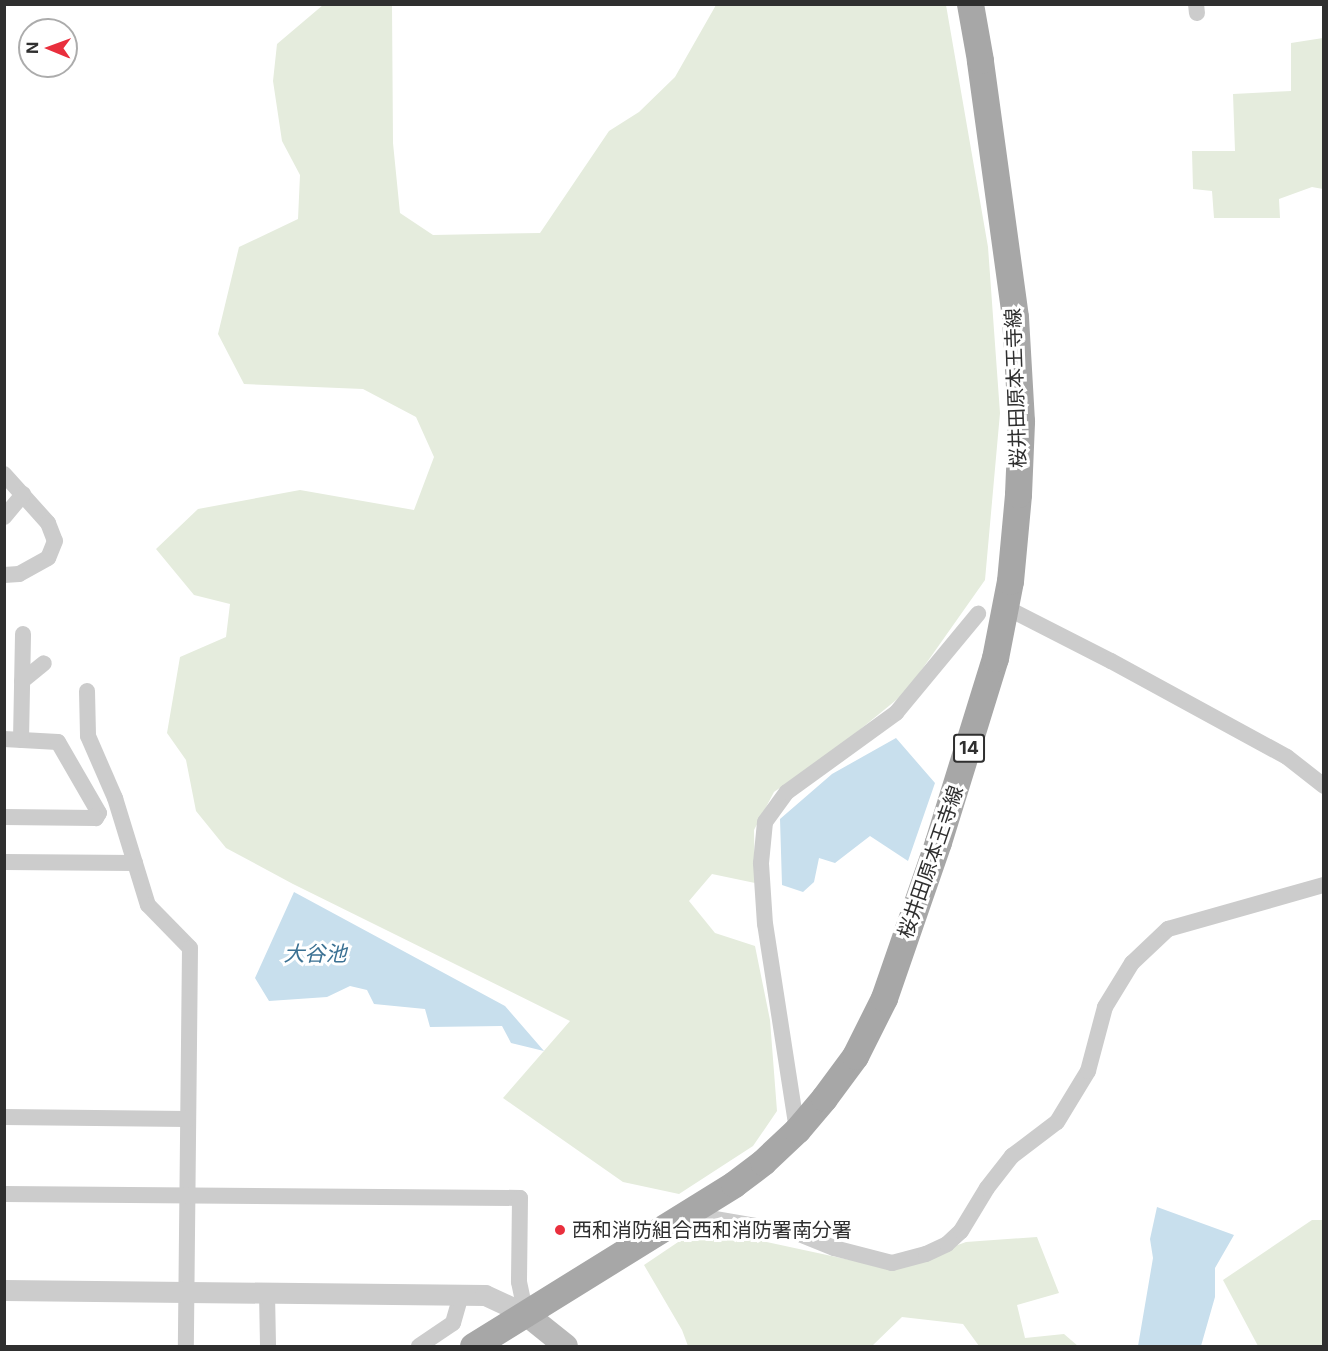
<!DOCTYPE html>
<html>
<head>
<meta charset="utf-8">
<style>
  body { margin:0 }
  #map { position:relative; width:1328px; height:1351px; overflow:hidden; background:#fff; font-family:Inter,"Noto Sans JP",sans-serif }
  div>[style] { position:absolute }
  .green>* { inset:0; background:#e5ecdd }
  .water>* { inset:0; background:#c8dfed }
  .minor>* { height:16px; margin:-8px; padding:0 8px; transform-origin:8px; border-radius:8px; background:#ccc }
  .tertiary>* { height:21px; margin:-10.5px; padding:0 10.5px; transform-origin:10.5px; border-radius:10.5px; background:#ccc }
  .secondary>* { height:24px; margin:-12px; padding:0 12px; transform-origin:12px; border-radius:12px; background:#b9b9b9 }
  .primary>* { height:27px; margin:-13.5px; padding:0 13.5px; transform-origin:13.5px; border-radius:13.5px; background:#a7a7a7 }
  .dots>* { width:16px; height:16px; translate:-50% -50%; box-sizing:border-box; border:3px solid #fff; border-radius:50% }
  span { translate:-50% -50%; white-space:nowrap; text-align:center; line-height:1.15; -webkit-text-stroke:6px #fff; paint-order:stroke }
  .shield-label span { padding:2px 4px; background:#fff; border:2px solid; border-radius:4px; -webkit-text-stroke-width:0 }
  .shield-label { font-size:18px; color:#2f2f2f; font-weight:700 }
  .street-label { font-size:20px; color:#2f2f2f }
  .poi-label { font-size:20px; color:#2f2f2f }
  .left { translate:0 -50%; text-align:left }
  .water-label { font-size:21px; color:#3b7193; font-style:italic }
  .frame { position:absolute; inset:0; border:6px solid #2f2f2f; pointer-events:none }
  .north { position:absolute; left:18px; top:18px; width:60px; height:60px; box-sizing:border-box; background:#fff; border:2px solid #acacac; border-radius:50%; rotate:271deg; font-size:16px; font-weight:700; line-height:24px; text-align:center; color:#2f2f2f }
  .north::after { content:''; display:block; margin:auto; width:21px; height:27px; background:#e92f3d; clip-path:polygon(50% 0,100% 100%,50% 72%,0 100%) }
</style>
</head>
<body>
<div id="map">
  <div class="green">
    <i style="clip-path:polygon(323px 5px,392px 5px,393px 143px,400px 213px,433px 235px,540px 233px,609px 131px,639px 112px,675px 77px,716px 5px,946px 5px,988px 247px,1000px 413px,985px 580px,906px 692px,846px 741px,774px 792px,754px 830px,755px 883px,712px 874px,689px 901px,715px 933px,755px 946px,770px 1020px,777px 1111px,753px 1146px,679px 1194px,623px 1182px,503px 1098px,570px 1021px,293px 884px,226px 848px,196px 811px,186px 760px,167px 733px,180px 657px,226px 637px,230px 604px,194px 595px,156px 549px,198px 509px,300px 490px,414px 510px,434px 457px,416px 417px,363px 389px,244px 384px,218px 334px,239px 247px,298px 219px,300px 175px,282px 141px,273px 81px,277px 44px)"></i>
    <i style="clip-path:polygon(1323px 38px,1323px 189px,1312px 187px,1279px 199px,1280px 218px,1214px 218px,1212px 191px,1193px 189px,1192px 151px,1235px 151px,1233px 94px,1291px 91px,1291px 43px)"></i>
    <i style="clip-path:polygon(1312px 1220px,1323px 1220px,1323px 1346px,1258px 1346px,1223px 1280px)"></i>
    <i style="clip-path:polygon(693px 1232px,748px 1238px,892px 1269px,966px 1242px,1037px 1237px,1059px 1293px,1017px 1305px,1025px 1338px,1064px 1334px,1078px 1346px,979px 1346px,963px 1324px,902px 1317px,872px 1346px,688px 1346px,682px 1330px,644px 1265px)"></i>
  </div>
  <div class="water">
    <i style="clip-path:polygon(896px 738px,935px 783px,908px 861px,870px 836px,835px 863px,819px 858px,814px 882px,803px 892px,782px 885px,780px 819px,832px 774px)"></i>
    <i style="clip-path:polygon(294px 892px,505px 1006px,544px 1051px,511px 1043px,502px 1026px,430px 1027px,425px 1009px,374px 1004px,367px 990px,350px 986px,327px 997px,269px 1001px,255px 978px)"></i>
    <i style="clip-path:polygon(1157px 1207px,1234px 1235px,1215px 1268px,1215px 1297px,1201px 1346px,1138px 1346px,1153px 1258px,1150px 1239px)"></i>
  </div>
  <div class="minor">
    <i style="left:1196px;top:4px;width:9px;rotate:84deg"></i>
    <i style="left:4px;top:474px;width:66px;rotate:48.1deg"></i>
    <i style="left:48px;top:523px;width:19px;rotate:69deg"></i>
    <i style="left:55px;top:541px;width:18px;rotate:112deg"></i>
    <i style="left:48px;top:558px;width:33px;rotate:151deg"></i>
    <i style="left:19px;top:574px;width:15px;rotate:176deg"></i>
    <i style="left:4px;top:517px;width:30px;rotate:-50deg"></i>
    <i style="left:1005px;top:607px;width:119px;rotate:27deg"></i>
    <i style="left:1111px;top:661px;width:200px;rotate:28.6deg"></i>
    <i style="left:1287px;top:757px;width:47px;rotate:38.1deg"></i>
    <i style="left:22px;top:681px;width:28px;rotate:-39deg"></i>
    <i style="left:87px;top:691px;width:45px;rotate:88.7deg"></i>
    <i style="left:88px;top:736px;width:68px;rotate:66.5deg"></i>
    <i style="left:115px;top:798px;width:112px;rotate:72.9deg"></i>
    <i style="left:148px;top:905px;width:60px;rotate:45.7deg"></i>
    <i style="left:190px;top:948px;width:398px;rotate:90.6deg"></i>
    <i style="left:4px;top:739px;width:54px;rotate:3.2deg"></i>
    <i style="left:58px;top:742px;width:82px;rotate:60deg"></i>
    <i style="left:99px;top:813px;width:6px;rotate:121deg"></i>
    <i style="left:96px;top:818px;width:92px;rotate:-179.4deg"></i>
    <i style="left:21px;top:740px;width:106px;rotate:-88.9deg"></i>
    <i style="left:4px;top:862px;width:131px;rotate:0.4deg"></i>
    <i style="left:4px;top:1117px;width:183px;rotate:0.6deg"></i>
    <i style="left:797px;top:1130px;width:208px;rotate:-98.8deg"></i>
    <i style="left:765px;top:924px;width:61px;rotate:-93.8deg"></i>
    <i style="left:761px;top:863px;width:41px;rotate:-84.4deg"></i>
    <i style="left:765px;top:822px;width:37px;rotate:-54deg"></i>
    <i style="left:787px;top:792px;width:135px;rotate:-35.9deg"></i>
    <i style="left:896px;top:713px;width:129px;rotate:-50.4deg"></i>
    <i style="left:4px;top:1194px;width:516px;rotate:0.44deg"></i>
    <i style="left:520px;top:1198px;width:84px;rotate:90.7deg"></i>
    <i style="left:519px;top:1282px;width:33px;rotate:78deg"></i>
    <i style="left:686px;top:1214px;width:113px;rotate:9.7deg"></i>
    <i style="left:797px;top:1233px;width:40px;rotate:22deg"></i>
    <i style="left:834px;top:1248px;width:60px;rotate:14.5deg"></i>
    <i style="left:892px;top:1263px;width:35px;rotate:-15deg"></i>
    <i style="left:926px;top:1254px;width:23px;rotate:-25deg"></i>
    <i style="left:947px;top:1244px;width:19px;rotate:-43deg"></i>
    <i style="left:961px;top:1231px;width:50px;rotate:-58.8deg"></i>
    <i style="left:987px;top:1188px;width:41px;rotate:-52deg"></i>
    <i style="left:1012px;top:1156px;width:56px;rotate:-37.1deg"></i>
    <i style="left:1057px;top:1122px;width:60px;rotate:-58.7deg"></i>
    <i style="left:1088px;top:1071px;width:66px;rotate:-75.1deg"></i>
    <i style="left:1105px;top:1007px;width:52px;rotate:-58.5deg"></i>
    <i style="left:1132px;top:963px;width:50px;rotate:-43.4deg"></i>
    <i style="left:1168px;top:929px;width:162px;rotate:-15.8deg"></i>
    <i style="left:267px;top:1293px;width:53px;rotate:88.9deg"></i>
    <i style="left:419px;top:1346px;width:41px;rotate:-34.1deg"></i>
    <i style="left:453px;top:1323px;width:29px;rotate:-74deg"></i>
  </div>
  <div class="tertiary">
    <i style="left:4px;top:1290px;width:481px;rotate:0.6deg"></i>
    <i style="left:485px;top:1295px;width:45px;rotate:24.9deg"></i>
  </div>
  <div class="secondary">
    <i style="left:526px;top:1314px;width:51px;rotate:38.7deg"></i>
  </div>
  <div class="primary">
    <i style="left:473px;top:1346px;width:307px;rotate:-31.8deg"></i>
    <i style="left:734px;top:1184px;width:36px;rotate:-37deg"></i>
    <i style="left:763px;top:1162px;width:47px;rotate:-43.3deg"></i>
    <i style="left:797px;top:1130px;width:42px;rotate:-49.8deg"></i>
    <i style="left:824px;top:1098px;width:52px;rotate:-53.6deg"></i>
    <i style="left:855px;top:1056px;width:65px;rotate:-63.4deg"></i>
    <i style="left:884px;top:998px;width:165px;rotate:-70.9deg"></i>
    <i style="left:938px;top:842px;width:193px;rotate:-72.8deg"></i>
    <i style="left:995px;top:658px;width:78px;rotate:-79deg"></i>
    <i style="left:1010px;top:581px;width:87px;rotate:-84.7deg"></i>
    <i style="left:1018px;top:494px;width:73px;rotate:-87.6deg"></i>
    <i style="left:1021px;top:421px;width:104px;rotate:-93.3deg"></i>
    <i style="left:1015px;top:317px;width:259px;rotate:-97.8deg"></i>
    <i style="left:980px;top:60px;width:57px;rotate:-100.1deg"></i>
  </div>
  <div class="dots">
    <i style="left:560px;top:1230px;background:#e92f3d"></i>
  </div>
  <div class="shield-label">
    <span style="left:969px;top:748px">14</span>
  </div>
  <div class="street-label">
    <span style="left:1016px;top:388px;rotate:-92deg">桜井田原本王寺線</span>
    <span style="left:931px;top:862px;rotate:-71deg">桜井田原本王寺線</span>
  </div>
  <div class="poi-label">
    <span class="left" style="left:572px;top:1230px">西和消防組合西和消防署南分署</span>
  </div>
  <div class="water-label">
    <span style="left:315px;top:954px">大谷池</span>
  </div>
  <div class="frame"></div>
  <div class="north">N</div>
</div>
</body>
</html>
